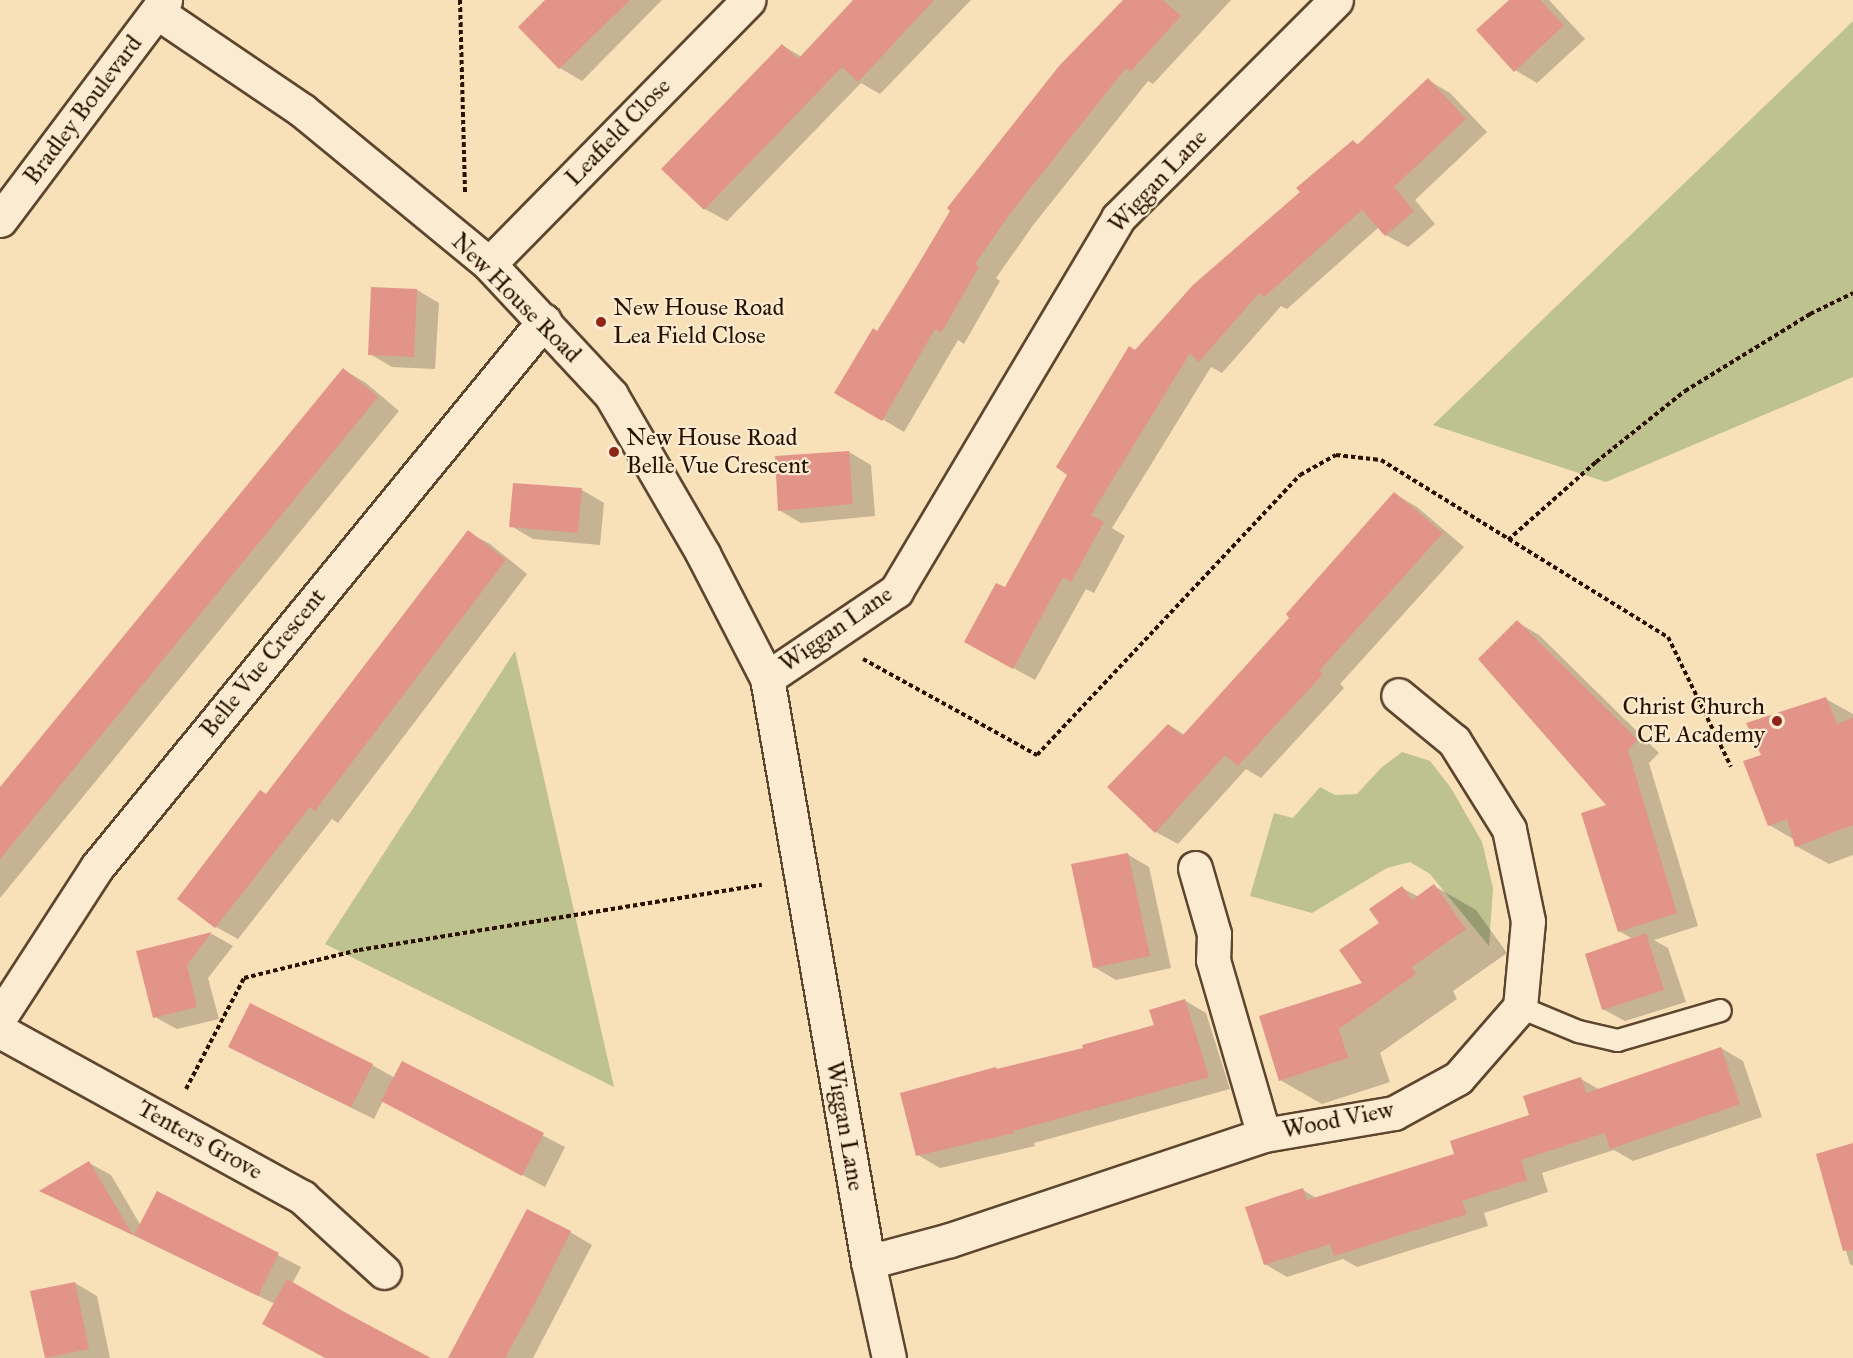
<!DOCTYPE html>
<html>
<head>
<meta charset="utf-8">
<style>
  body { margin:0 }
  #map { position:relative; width:1853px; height:1358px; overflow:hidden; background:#f8e0b8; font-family:"IM FELL Great Primer",serif }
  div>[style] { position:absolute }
  .green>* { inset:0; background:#bdc28f }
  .shadow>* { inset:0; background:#0003 }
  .building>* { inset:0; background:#e29489 }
  .path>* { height:4px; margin-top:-2px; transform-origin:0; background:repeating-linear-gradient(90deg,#2b1100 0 4.5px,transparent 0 7.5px) }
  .roads { filter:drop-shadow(2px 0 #5e452e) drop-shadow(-2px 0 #5e452e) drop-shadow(0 2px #5e452e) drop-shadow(0 -2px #5e452e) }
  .service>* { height:21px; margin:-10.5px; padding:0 10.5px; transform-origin:10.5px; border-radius:10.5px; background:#faebd1 }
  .minor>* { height:33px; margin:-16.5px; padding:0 16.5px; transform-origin:16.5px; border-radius:16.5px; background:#faebd1 }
  .dots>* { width:16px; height:16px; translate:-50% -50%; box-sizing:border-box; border:3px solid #faebd1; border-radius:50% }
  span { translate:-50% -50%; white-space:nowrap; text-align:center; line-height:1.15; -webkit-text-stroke:4.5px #faebd1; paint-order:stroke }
  .street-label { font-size:24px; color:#2b1100 }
  .poi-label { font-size:24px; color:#2b1100 }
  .left { translate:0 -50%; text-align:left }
  .right { translate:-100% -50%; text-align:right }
</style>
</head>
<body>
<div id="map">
  <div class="green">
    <i style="clip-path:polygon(1853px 21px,1853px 377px,1606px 482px,1433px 425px)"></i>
    <i style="clip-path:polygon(515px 651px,614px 1087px,325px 944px)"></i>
    <i style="clip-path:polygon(1402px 752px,1430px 761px,1451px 788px,1482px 842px,1493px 888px,1489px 946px,1430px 874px,1410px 862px,1387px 868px,1312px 913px,1250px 896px,1274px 813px,1293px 818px,1320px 787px,1335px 795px,1357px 794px,1381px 768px)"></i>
  </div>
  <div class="shadow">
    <i style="clip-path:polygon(547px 0,662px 0,582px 81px,560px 68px)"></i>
    <i style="clip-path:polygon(857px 0,971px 0,880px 94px,861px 83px,727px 221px,705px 209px,783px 46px,802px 57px)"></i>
    <i style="clip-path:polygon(1124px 0,1231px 0,1153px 84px,1148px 81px,1034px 224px,996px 278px,1000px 281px,964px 344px,958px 340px,904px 432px,836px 392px,877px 333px)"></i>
    <i style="clip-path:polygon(1511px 0,1549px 0,1585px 39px,1537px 83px,1515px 70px)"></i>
    <i style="clip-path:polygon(1428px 80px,1450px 93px,1487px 132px,1415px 200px,1435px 224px,1408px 247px,1386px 235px,1379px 227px,1287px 309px,1281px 306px,1222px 373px,1211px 367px,1112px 528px,1125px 536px,1094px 593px,1086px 589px,1035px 680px,988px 654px,1005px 589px,1136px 352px,1353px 141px,1359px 145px)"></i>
    <i style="clip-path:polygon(417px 290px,439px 303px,435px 369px,392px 367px,370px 354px)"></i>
    <i style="clip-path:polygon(344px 370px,366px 383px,399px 411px,0 898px,0 791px)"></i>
    <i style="clip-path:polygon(849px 452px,871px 465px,875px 516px,801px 523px,779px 510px)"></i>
    <i style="clip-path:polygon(582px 490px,604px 503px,600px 545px,533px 539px,511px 526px)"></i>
    <i style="clip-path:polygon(1395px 494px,1417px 507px,1464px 547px,1340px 684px,1344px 688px,1261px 778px,1246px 769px,1178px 844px,1156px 832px,1109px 787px,1169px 725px,1185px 735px,1291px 617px)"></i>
    <i style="clip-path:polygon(468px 532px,490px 544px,527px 574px,338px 823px,332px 819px,238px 939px,216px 927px,179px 899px,267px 795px)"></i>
    <i style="clip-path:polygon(1517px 622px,1539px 635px,1659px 753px,1649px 763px,1698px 926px,1654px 940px,1668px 948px,1686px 1002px,1625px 1021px,1603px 1009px,1633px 939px,1619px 931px,1609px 806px)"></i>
    <i style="clip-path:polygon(1826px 699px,1853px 714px,1853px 855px,1829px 864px,1796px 846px,1795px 840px,1769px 825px,1763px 756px)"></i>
    <i style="clip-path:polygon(1127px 854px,1149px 867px,1171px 968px,1116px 980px,1094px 967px)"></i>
    <i style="clip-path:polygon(1434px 886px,1476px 910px,1507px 953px,1453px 991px,1457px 999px,1380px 1053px,1390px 1082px,1322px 1104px,1280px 1080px,1365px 984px,1381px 923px,1402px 888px,1419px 897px)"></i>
    <i style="clip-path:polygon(212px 934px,233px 946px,208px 978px,219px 1019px,177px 1029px,155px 1017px,138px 952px)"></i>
    <i style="clip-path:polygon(1184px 1000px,1206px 1013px,1230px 1089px,1034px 1143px,1035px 1146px,940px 1168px,918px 1155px,1085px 1049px,1156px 1026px)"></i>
    <i style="clip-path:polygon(1721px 1048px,1743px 1061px,1762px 1117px,1633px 1161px,1614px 1150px,1542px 1173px,1548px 1192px,1484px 1213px,1488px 1226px,1357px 1267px,1343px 1259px,1287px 1277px,1265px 1264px,1303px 1190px,1318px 1199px,1456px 1155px,1531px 1116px,1581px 1079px,1600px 1090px)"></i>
    <i style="clip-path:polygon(252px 1059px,372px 1065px,395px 1078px,403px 1063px,565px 1147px,545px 1187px,383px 1101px,374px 1119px)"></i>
    <i style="clip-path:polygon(1853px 1145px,1853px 1266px,1850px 1264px,1817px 1155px)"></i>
    <i style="clip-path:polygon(89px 1163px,111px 1175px,141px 1226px,157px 1193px,301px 1267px,292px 1284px,428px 1358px,328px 1358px,275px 1304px,42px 1191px)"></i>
    <i style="clip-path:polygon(570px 1232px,592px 1245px,533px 1358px,455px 1358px)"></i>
    <i style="clip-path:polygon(75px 1283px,97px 1296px,110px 1358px,47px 1358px,32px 1292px)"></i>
  </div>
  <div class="building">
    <i style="clip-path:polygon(545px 0,630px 0,559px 69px,518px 27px)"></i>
    <i style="clip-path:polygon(853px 0,934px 0,858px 82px,842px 67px,704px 210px,661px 169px,782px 44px,798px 59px)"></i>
    <i style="clip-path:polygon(1123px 0,1163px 0,1181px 16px,1130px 72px,1126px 68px,1012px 211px,975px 264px,979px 267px,941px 333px,935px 329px,882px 421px,834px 393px,873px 328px,877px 331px,913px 273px,950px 211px,947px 208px,1059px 66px)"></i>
    <i style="clip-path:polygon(1509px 0,1540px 0,1564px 25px,1514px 72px,1476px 30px)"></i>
    <i style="clip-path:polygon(1428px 78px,1466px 119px,1394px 187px,1414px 211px,1385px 236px,1362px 210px,1264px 297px,1259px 293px,1199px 362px,1190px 353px,1091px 515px,1104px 522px,1071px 582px,1063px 577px,1013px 669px,964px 642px,996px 583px,1005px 587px,1067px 475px,1056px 467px,1129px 346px,1135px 350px,1193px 285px,1300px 192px,1296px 188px,1353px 140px,1357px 145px)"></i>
    <i style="clip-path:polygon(371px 287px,417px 289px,414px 357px,368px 355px)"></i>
    <i style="clip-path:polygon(343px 368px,378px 397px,0 859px,0 787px)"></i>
    <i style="clip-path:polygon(849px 451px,853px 504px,778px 511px,775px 456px)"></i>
    <i style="clip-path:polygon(513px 483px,582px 488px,578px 533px,509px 527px)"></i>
    <i style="clip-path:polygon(1394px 492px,1443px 533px,1319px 671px,1323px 674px,1238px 766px,1225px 755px,1155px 833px,1107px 787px,1168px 724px,1182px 736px,1289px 618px,1286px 614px)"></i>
    <i style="clip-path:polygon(468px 530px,506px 560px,315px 811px,310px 807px,215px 928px,177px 899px,260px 790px,266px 794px)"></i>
    <i style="clip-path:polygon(1517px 620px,1638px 740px,1628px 750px,1677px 913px,1618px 932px,1581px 813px,1606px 805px,1478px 659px)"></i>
    <i style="clip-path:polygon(1826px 697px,1837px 724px,1853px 718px,1853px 825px,1795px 847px,1787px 819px,1768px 826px,1743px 761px,1761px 755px,1746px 723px)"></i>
    <i style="clip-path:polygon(1128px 853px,1150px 956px,1093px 968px,1071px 864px)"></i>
    <i style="clip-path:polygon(1434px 884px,1466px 929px,1412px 967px,1416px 974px,1339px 1029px,1348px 1058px,1279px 1081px,1259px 1016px,1362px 983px,1339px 950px,1379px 923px,1369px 909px,1402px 886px,1412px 900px)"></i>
    <i style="clip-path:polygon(212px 932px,187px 965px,197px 1007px,153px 1018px,136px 951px)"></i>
    <i style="clip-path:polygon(1646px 933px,1664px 990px,1602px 1010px,1585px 954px)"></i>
    <i style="clip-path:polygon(1185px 999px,1209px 1077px,1013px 1131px,1014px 1133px,916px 1156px,900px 1093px,996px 1067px,997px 1069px,1083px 1048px,1082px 1045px,1154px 1025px,1149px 1010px)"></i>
    <i style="clip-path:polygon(250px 1003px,373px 1064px,351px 1107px,228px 1047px)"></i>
    <i style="clip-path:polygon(1721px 1047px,1740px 1104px,1610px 1149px,1605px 1133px,1521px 1160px,1527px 1180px,1462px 1201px,1467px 1214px,1334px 1256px,1330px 1244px,1264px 1265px,1245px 1207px,1303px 1188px,1307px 1200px,1454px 1154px,1450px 1141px,1529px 1115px,1523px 1096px,1581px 1077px,1586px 1093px)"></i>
    <i style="clip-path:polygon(402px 1061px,544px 1133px,522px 1176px,381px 1101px)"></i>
    <i style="clip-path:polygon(1853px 1143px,1853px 1250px,1843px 1251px,1816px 1154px)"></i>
    <i style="clip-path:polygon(89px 1161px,133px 1235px,39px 1191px)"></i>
    <i style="clip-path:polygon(157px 1191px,279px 1253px,258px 1296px,134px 1235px)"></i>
    <i style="clip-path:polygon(527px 1209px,571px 1231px,533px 1307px,505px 1358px,448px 1358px)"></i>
    <i style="clip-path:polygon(287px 1279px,348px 1314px,431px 1358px,325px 1358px,262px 1324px)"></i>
    <i style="clip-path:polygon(75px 1282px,89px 1349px,45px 1358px,30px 1291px)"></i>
  </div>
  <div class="path">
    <i style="left:460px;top:0;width:194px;rotate:88.5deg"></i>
    <i style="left:1508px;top:540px;width:118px;rotate:-41.6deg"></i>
    <i style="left:1596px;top:462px;width:114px;rotate:-38.6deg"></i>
    <i style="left:1685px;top:391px;width:147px;rotate:-31.6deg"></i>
    <i style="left:1810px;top:314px;width:48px;rotate:-26deg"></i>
    <i style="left:863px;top:659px;width:199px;rotate:28.9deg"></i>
    <i style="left:1037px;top:755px;width:384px;rotate:-46.8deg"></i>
    <i style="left:1300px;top:475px;width:41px;rotate:-29.1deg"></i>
    <i style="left:1336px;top:455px;width:45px;rotate:6.3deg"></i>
    <i style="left:1381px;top:460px;width:337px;rotate:31.7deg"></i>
    <i style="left:1668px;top:637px;width:144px;rotate:64.1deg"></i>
    <i style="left:186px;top:1089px;width:125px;rotate:-62.4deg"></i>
    <i style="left:244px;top:978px;width:118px;rotate:-13.7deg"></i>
    <i style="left:359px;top:950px;width:408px;rotate:-9.2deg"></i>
  </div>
  <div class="roads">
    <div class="service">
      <i style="left:1520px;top:1007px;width:63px;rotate:22.5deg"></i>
      <i style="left:1578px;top:1031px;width:40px;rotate:13deg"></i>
      <i style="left:1617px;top:1040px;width:107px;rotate:-16.2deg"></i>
    </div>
    <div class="minor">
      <i style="left:157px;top:12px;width:176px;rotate:34.1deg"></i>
      <i style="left:303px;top:111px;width:241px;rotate:39.4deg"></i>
      <i style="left:489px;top:264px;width:179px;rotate:47deg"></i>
      <i style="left:611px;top:395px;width:184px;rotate:59.9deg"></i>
      <i style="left:703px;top:554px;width:140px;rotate:62.7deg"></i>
      <i style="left:767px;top:678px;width:593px;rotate:80.19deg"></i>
      <i style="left:868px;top:1262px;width:98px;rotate:77.7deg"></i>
      <i style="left:0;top:220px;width:275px;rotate:-53.1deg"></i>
      <i style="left:489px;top:264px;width:370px;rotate:-45.5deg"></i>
      <i style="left:767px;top:678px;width:156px;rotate:-34deg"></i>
      <i style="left:896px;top:591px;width:434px;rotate:-59.2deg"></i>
      <i style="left:1118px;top:218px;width:308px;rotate:-45deg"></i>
      <i style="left:1195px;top:868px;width:69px;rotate:73.9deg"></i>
      <i style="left:1214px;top:934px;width:26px;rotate:92deg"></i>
      <i style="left:1213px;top:960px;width:182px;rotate:73.8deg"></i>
      <i style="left:0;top:1017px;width:179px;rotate:-57.1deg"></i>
      <i style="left:97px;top:867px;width:706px;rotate:-50.69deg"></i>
      <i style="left:0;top:1031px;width:345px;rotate:28.8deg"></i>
      <i style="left:302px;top:1197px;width:111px;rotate:42.4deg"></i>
      <i style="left:868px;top:1262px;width:85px;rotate:-15deg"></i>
      <i style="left:950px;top:1240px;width:331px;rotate:-18.5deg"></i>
      <i style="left:1264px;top:1135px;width:132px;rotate:-9.6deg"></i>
      <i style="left:1394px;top:1113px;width:73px;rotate:-28.7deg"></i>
      <i style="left:1458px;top:1078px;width:94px;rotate:-48.9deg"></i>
      <i style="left:1520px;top:1007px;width:86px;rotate:-84.7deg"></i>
      <i style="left:1528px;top:921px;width:94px;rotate:-101.7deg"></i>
      <i style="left:1509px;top:829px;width:104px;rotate:-122deg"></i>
      <i style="left:1454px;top:741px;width:72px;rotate:-140.6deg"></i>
    </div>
  </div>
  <div class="dots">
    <i style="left:601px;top:322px;background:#8f2418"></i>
    <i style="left:614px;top:452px;background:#8f2418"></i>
    <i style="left:1777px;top:721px;background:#8f2418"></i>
  </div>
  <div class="street-label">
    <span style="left:83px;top:110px;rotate:-53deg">Bradley Boulevard</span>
    <span style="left:618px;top:132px;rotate:-46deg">Leafield Close</span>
    <span style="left:1158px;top:181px;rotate:-47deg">Wiggan Lane</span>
    <span style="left:516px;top:298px;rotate:45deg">New House Road</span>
    <span style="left:836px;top:629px;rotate:-35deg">Wiggan Lane</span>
    <span style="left:263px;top:663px;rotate:-51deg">Belle Vue Crescent</span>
    <span style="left:1338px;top:1120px;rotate:-11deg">Wood View</span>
    <span style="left:845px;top:1126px;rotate:80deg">Wiggan Lane</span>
    <span style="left:200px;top:1140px;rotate:29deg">Tenters Grove</span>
  </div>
  <div class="poi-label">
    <span class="left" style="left:613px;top:322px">New House Road<br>Lea Field Close</span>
    <span class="left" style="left:626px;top:452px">New House Road<br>Belle Vue Crescent</span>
    <span class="right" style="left:1765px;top:721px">Christ Church<br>CE Academy</span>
  </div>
</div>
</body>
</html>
